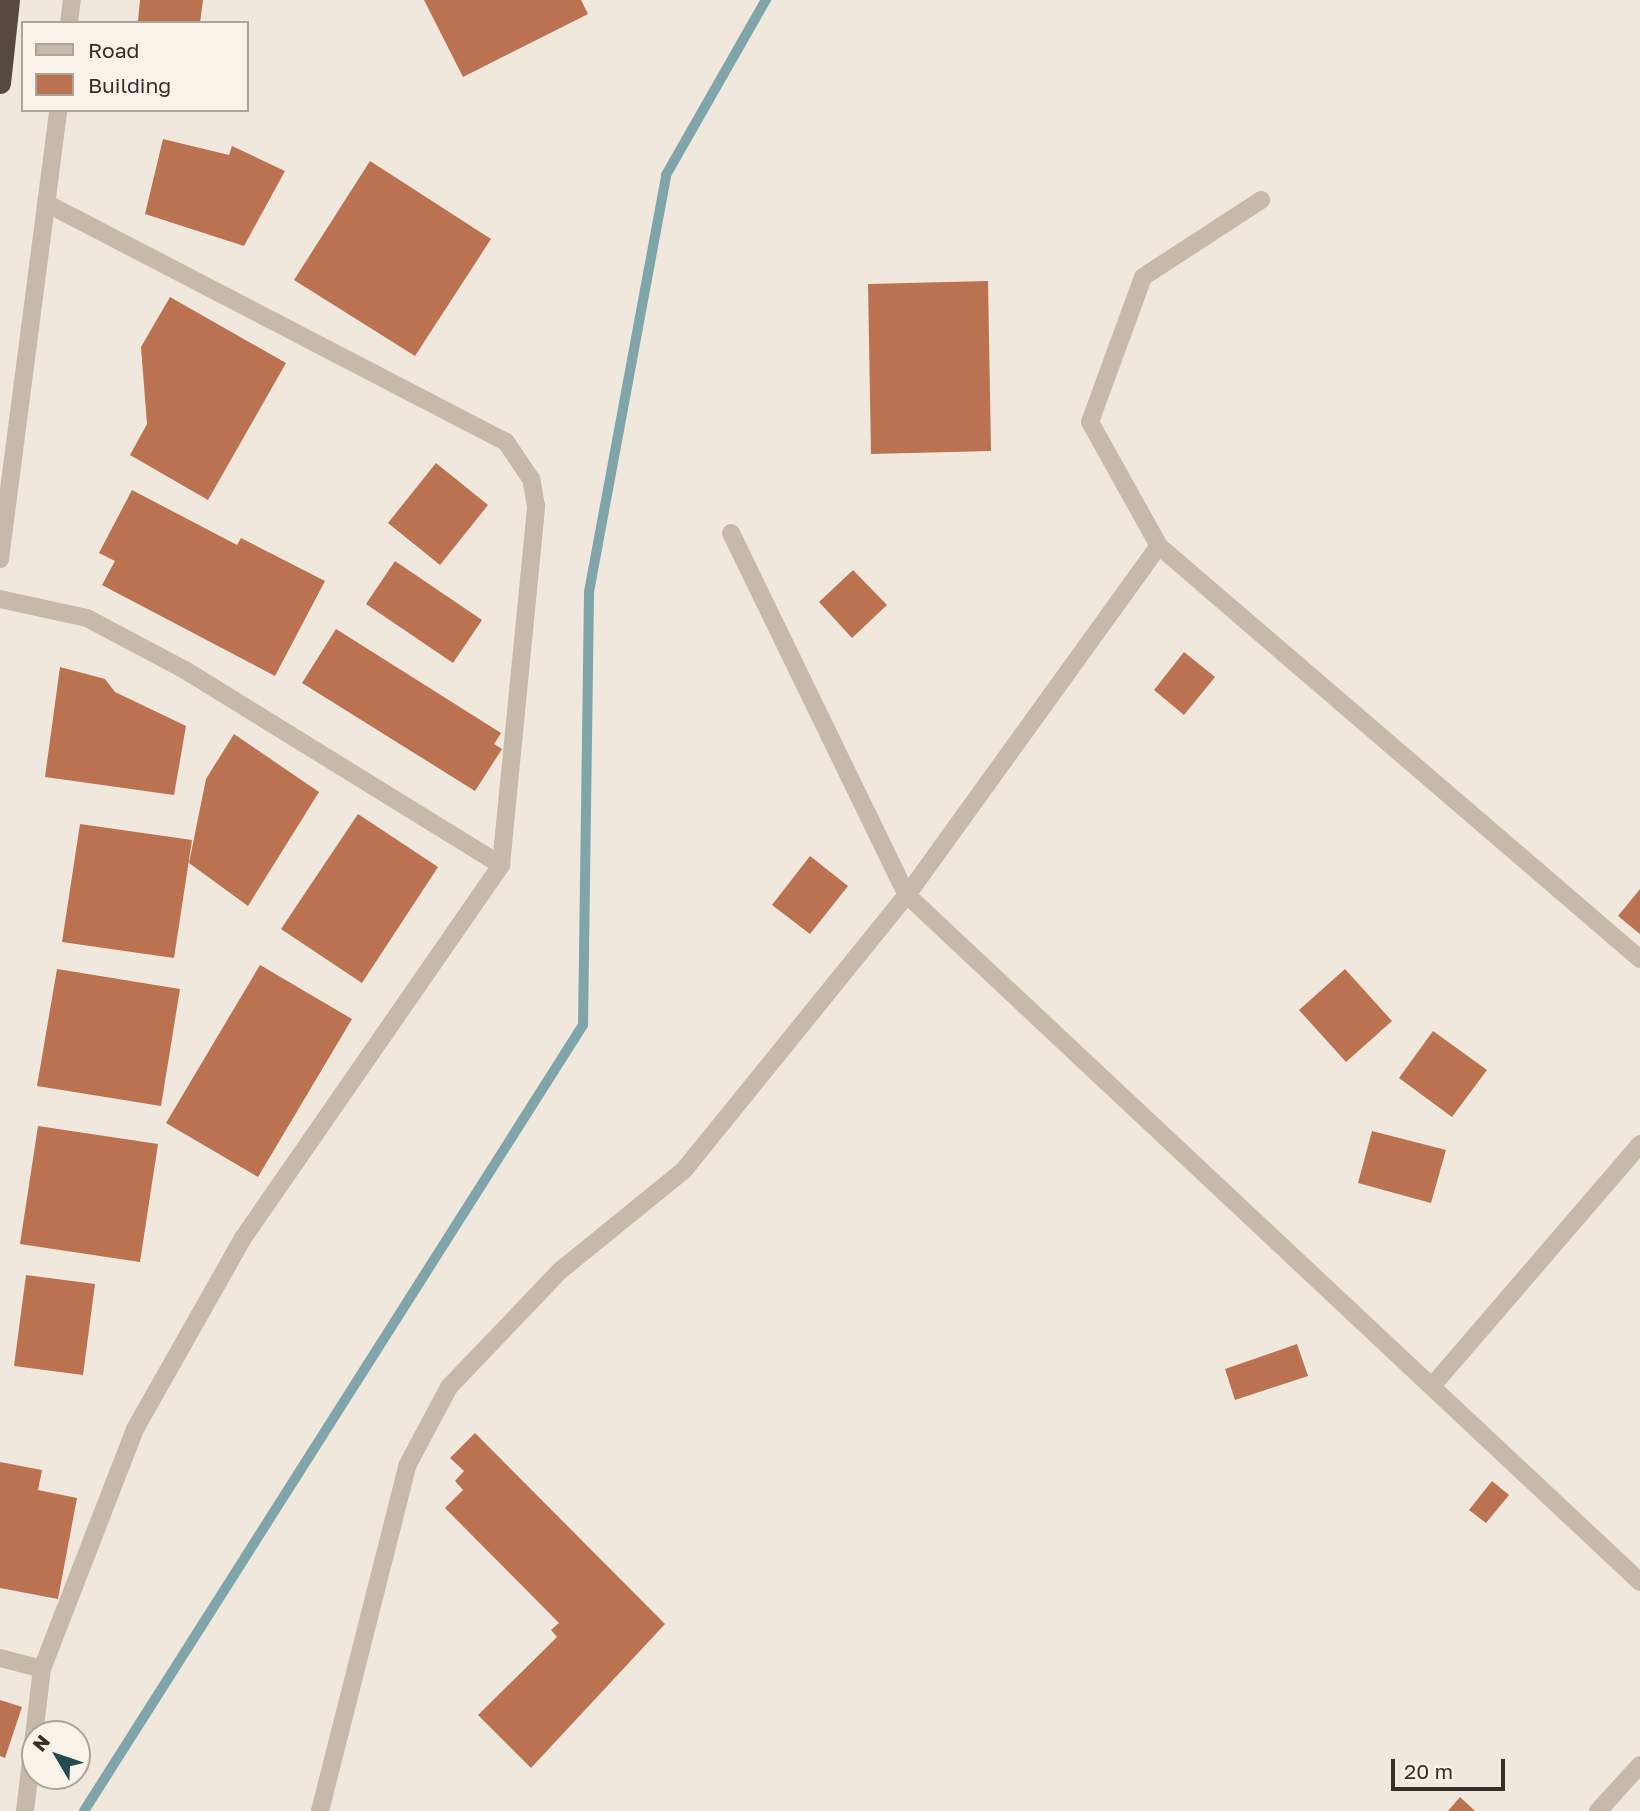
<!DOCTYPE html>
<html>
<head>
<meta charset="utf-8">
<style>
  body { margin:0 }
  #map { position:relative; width:1640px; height:1811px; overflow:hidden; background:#f0e8dd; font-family:"Golos Text",sans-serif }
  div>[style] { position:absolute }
  .stream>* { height:10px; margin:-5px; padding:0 5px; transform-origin:5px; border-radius:5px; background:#7fa5aa }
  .building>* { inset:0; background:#ba7251 }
  .minor>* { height:18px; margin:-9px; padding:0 9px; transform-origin:9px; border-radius:9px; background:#c7b9aa }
  .highway>* { height:21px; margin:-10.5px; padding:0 10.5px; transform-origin:10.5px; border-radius:10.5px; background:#554941 }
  span { translate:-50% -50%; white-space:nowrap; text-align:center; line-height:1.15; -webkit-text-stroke:6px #f8f2e9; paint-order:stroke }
  .legend { position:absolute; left:21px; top:21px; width:228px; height:91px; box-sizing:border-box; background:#f8f2e9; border:2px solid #aaa49c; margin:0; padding:9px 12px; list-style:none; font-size:21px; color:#352e29 }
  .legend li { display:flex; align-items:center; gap:14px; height:35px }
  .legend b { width:35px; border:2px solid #aaa49c }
  .north { position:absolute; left:21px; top:1720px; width:70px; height:70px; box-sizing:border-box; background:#f8f2e9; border:2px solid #aaa49c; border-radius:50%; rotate:309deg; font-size:19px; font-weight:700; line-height:28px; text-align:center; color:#352e29 }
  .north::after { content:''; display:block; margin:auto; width:24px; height:32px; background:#234c52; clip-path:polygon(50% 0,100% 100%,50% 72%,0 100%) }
  .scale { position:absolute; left:1391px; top:1759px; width:114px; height:32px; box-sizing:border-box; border:4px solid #352e29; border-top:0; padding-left:9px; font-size:21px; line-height:24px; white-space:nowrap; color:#352e29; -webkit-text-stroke:5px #f8f2e9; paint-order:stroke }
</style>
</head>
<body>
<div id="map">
  <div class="stream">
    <i style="left:84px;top:1811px;width:931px;rotate:-57.59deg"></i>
    <i style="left:583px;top:1025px;width:433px;rotate:-89.2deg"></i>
    <i style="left:589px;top:592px;width:424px;rotate:-79.5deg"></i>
    <i style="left:666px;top:175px;width:202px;rotate:-60.3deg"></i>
  </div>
  <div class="building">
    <i style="clip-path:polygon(140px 0,203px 0,200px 23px,138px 21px)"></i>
    <i style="clip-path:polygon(424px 0,581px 0,588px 14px,463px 77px)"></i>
    <i style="clip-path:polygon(163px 139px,229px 155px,232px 146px,285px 171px,244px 246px,145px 214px)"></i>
    <i style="clip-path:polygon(370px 161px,491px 239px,415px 356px,294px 280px)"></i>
    <i style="clip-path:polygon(988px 281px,991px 451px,871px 454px,868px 284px)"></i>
    <i style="clip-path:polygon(170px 297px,286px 363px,208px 500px,130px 455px,147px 424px,141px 347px)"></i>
    <i style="clip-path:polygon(436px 463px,488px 505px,440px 565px,388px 523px)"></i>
    <i style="clip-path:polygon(132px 490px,237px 545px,241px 538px,325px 581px,275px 676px,102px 585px,115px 561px,99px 553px)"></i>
    <i style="clip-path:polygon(395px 561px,482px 620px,453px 663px,366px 604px)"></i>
    <i style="clip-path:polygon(853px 570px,887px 605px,852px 638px,819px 602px)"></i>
    <i style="clip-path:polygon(336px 629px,501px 733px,494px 744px,502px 749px,475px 791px,302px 683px)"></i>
    <i style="clip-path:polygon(1184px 652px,1215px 677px,1184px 715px,1154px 690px)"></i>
    <i style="clip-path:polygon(60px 667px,105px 679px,115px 692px,186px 726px,174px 795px,45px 777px)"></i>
    <i style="clip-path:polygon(234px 734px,319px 792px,248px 906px,189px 863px,206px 779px)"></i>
    <i style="clip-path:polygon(358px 814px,438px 867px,362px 983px,281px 929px)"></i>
    <i style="clip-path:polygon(80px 824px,192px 840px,174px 958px,62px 942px)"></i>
    <i style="clip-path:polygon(810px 856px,848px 886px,810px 934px,772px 905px)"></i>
    <i style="clip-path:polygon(1640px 889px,1640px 934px,1618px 916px)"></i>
    <i style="clip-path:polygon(260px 965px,352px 1019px,258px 1177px,166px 1123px)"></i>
    <i style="clip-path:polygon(57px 969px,180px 989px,161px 1106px,37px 1086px)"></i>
    <i style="clip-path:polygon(1345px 969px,1392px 1021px,1346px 1062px,1299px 1010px)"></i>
    <i style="clip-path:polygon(1433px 1031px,1487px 1070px,1452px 1117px,1399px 1078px)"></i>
    <i style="clip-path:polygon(38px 1126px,158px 1144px,140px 1262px,20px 1244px)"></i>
    <i style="clip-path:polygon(1372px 1131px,1446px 1150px,1431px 1203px,1358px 1183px)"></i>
    <i style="clip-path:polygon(26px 1275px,95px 1284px,83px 1375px,14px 1366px)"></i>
    <i style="clip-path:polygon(1297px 1344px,1308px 1376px,1235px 1400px,1225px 1369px)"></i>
    <i style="clip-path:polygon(475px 1433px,665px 1624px,531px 1768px,478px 1715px,557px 1637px,551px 1630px,559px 1623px,445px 1508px,463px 1490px,455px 1481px,464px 1471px,450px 1458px)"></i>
    <i style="clip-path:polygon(0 1462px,42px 1470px,38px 1490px,77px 1498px,58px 1599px,0 1588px)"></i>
    <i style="clip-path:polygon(1492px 1481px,1509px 1495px,1486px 1523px,1469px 1510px)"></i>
    <i style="clip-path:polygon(0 1700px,22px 1707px,5px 1758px,0 1756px)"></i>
    <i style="clip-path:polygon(1460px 1797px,1475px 1811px,1448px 1811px)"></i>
  </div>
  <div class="minor">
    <i style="left:69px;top:23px;width:23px;rotate:-83deg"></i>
    <i style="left:731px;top:533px;width:403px;rotate:64.1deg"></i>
    <i style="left:907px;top:895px;width:1005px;rotate:43.14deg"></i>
    <i style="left:1159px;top:546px;width:634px;rotate:40.65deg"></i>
    <i style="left:0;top:559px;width:453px;rotate:-82.6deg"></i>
    <i style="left:0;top:599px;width:89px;rotate:12.3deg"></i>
    <i style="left:87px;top:618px;width:111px;rotate:28deg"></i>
    <i style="left:185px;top:670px;width:371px;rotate:31.7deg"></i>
    <i style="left:1433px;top:1385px;width:318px;rotate:-49.3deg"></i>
    <i style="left:0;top:1658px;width:43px;rotate:14.7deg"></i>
    <i style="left:25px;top:1811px;width:143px;rotate:-83.2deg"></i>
    <i style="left:42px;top:1669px;width:257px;rotate:-68.8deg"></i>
    <i style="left:135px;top:1429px;width:219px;rotate:-60.5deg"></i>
    <i style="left:243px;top:1238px;width:454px;rotate:-55.3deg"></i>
    <i style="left:501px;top:865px;width:361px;rotate:-84.4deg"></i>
    <i style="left:536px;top:506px;width:27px;rotate:-100deg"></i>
    <i style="left:531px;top:479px;width:45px;rotate:-124deg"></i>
    <i style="left:506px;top:442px;width:518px;rotate:-152.55deg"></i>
    <i style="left:320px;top:1811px;width:356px;rotate:-75.8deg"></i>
    <i style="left:407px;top:1466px;width:89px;rotate:-62deg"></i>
    <i style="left:449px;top:1387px;width:162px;rotate:-46.3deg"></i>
    <i style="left:561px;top:1270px;width:159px;rotate:-39.1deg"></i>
    <i style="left:684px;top:1170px;width:354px;rotate:-51deg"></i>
    <i style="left:907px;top:895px;width:430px;rotate:-54.2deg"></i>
    <i style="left:1159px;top:546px;width:142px;rotate:-119.1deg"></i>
    <i style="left:1090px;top:422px;width:154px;rotate:-69.9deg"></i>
    <i style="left:1143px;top:277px;width:141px;rotate:-33.1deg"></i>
    <i style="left:1598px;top:1811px;width:62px;rotate:-47.6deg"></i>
  </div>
  <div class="highway">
    <i style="left:0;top:83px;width:83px;rotate:-83.8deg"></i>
  </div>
  <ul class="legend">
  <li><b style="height:9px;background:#c7b9aa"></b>Road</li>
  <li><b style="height:19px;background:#ba7251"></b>Building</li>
  </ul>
  <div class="north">N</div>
  <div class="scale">20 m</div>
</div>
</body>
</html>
